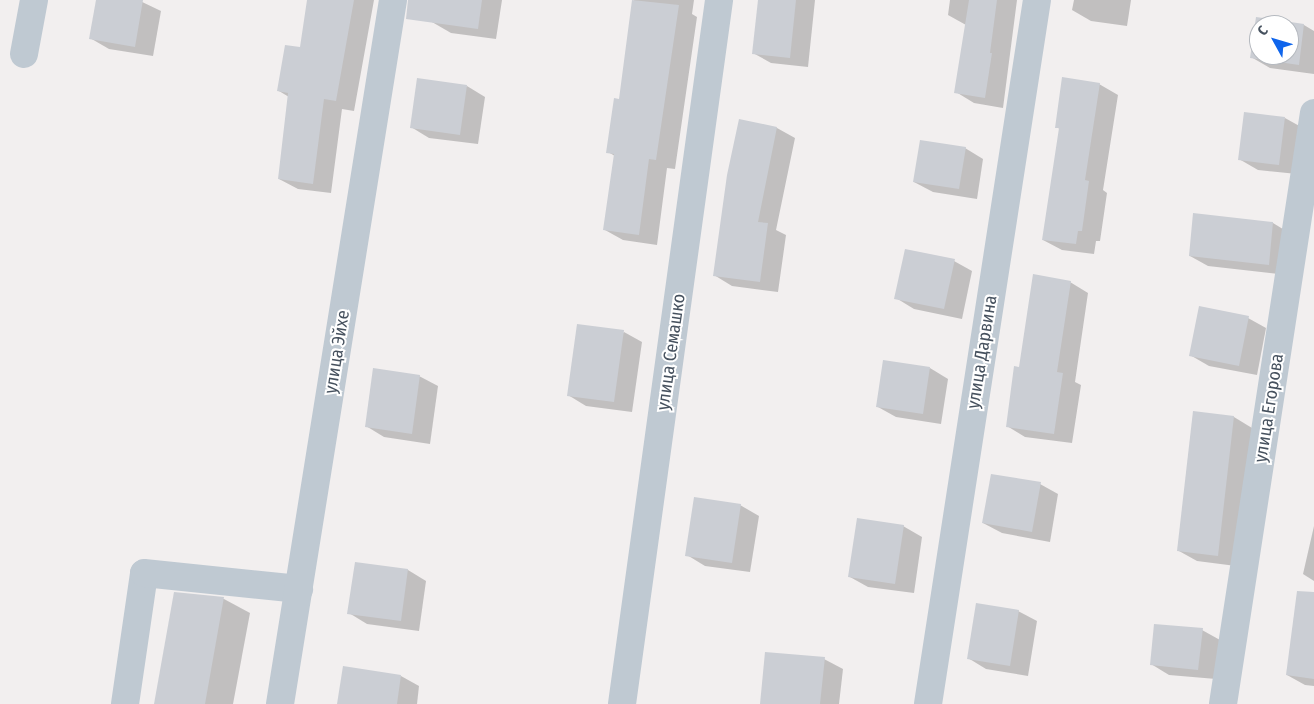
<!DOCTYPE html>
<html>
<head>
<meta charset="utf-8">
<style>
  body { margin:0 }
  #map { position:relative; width:1314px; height:704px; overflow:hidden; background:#f2efef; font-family:"Fira Sans Condensed",sans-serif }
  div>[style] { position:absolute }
  .shadow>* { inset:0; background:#0003 }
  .building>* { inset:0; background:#cbced4 }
  .minor>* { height:28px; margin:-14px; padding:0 14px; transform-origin:14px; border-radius:14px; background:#bfc9d2 }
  span { translate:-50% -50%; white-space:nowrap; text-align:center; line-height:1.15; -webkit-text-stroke:4px #fff; paint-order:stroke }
  .street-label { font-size:18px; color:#46515e }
  .north { position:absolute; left:1249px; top:15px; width:50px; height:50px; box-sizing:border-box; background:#fff; border:1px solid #b5b9bf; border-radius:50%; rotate:309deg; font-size:14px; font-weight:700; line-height:20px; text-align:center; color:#46515e }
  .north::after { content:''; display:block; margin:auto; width:18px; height:22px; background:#0f65ec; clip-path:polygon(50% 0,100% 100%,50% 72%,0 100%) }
</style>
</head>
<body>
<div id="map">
  <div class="shadow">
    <i style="clip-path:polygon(97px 0,138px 0,161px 11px,153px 56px,109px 49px,90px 38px)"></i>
    <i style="clip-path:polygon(308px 0,374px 0,354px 111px,342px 109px,331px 193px,298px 189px,279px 179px,289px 97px,279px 91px,301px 49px)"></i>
    <i style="clip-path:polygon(436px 0,502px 0,496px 39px,451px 33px,432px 22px)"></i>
    <i style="clip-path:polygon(634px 0,694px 0,692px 14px,697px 17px,675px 169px,667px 168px,657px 245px,623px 240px,605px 230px,615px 156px,608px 152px,620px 101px)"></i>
    <i style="clip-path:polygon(759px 0,815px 0,808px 67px,771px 63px,753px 53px)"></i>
    <i style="clip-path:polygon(950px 0,1017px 0,1003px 108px,974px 103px,956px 92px,966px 25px,948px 15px)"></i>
    <i style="clip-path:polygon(1074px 0,1131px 0,1127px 26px,1091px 21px,1072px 10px)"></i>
    <i style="clip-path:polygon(evenodd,1257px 18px,1304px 25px,1314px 31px,1314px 74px,1270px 68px,1251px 57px,1257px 18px,1259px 25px,1289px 25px,1289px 55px,1259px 55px,1259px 25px)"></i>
    <i style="clip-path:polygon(1099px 84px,1118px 95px,1103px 190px,1107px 193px,1100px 241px,1096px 241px,1094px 254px,1062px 250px,1043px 240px,1060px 129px,1056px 127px)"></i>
    <i style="clip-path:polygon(467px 86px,485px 97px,478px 144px,429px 138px,411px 127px)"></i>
    <i style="clip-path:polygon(1285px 118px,1303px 128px,1297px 174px,1258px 170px,1239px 159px)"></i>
    <i style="clip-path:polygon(740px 120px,777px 128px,795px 138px,776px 230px,786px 235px,778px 292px,732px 286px,714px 275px)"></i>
    <i style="clip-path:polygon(965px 148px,983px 159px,977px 199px,933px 192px,914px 182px)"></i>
    <i style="clip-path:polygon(1194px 214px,1273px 223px,1291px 234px,1287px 275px,1208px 266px,1190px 256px)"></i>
    <i style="clip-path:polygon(954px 261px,972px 271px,962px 319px,914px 309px,896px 298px)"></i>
    <i style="clip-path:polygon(1070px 282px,1088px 293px,1075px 382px,1081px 385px,1072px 443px,1025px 437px,1007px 426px,1020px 368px)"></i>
    <i style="clip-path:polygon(1248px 318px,1266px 328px,1257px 375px,1209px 366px,1190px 355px)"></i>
    <i style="clip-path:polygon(624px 332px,642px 342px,632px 412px,586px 406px,568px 395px)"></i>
    <i style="clip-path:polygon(930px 368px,948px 379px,941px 424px,896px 417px,878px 407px)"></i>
    <i style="clip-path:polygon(419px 376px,438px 386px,430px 444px,384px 437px,366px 426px)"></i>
    <i style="clip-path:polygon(1194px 412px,1234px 417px,1252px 428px,1236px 566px,1197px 561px,1179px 551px)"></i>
    <i style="clip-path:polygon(1040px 484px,1058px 494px,1050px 542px,1002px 533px,983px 523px)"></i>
    <i style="clip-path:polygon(740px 505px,759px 516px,750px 572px,705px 566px,687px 555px)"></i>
    <i style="clip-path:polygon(903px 526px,922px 537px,914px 593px,868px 587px,850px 577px)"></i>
    <i style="clip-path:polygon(1314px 526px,1314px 581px,1303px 574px)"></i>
    <i style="clip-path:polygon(356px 563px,408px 570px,426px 581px,419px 631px,367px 624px,349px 613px)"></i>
    <i style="clip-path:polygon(175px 593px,224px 599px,250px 613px,233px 704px,155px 704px)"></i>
    <i style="clip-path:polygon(1018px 611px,1037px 621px,1028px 676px,986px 669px,968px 658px)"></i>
    <i style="clip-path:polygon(1202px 630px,1220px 640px,1216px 679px,1169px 675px,1151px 664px)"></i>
    <i style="clip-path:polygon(1314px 631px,1314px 686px,1305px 685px,1287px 675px)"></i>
    <i style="clip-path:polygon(824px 659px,843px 669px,839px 704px,761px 704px)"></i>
    <i style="clip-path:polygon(401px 676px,419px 686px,417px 704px,338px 704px)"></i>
  </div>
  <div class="building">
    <i style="clip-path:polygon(96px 0,143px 0,135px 47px,89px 39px)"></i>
    <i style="clip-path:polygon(307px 0,354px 0,336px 101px,324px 99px,313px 184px,278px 179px,288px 93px,277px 91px,285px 45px,300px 47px)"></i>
    <i style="clip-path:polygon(408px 0,482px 0,478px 29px,406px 19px)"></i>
    <i style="clip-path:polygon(632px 0,679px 5px,656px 160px,649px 159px,639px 235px,603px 230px,614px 154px,606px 153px,614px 98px,619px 99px)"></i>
    <i style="clip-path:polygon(758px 0,796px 0,790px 58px,752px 54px)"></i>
    <i style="clip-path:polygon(969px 0,997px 0,990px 53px,992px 53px,985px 98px,954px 93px)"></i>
    <i style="clip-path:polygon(evenodd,1256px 17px,1304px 24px,1299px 65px,1250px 58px,1256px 17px,1259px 25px,1289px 25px,1289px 55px,1259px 55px,1259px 25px)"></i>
    <i style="clip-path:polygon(1062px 77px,1100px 83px,1085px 180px,1089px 181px,1082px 231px,1078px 231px,1076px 244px,1042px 240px,1059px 128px,1055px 128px)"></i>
    <i style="clip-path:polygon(417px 78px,467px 85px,460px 135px,410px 128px)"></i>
    <i style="clip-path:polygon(1244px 112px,1285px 117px,1279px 165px,1238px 160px)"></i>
    <i style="clip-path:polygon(739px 119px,777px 127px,758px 222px,768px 223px,760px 282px,713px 276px,727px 175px)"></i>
    <i style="clip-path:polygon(920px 140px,966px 147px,959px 189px,913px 182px)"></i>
    <i style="clip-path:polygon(1193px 213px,1273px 222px,1269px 265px,1189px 256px)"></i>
    <i style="clip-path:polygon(905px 249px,955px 259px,944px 309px,894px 299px)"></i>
    <i style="clip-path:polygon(1033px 274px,1071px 281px,1057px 372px,1063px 373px,1054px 434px,1006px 427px,1014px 366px,1019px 367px)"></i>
    <i style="clip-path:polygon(1199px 306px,1249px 316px,1239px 366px,1189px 356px)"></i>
    <i style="clip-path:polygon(577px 324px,624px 330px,614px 402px,567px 396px)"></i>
    <i style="clip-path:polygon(883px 360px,930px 367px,923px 414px,876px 407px)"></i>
    <i style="clip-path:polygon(373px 368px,420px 375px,412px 434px,365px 427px)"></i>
    <i style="clip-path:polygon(1193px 411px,1234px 416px,1218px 556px,1177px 551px)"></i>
    <i style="clip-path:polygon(991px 474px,1041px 482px,1032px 532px,982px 523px)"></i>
    <i style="clip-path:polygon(694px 497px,741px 504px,732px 563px,685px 556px)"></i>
    <i style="clip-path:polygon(857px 518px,904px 525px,895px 584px,848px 577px)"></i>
    <i style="clip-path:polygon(355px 562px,408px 569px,401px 621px,347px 614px)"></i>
    <i style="clip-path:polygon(1297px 591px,1314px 592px,1314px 679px,1286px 675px)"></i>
    <i style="clip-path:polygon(174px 592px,224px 597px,205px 704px,154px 704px)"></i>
    <i style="clip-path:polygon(976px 603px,1019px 610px,1010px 666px,967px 659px)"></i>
    <i style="clip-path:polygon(1154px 624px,1203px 628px,1198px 670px,1150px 665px)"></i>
    <i style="clip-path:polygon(765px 652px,825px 657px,820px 704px,760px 704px)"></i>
    <i style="clip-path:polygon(343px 666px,401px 675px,397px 704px,337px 704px)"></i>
  </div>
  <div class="minor">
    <i style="left:24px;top:54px;width:55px;rotate:-79.5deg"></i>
    <i style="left:125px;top:704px;width:132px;rotate:-81.7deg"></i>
    <i style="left:144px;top:573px;width:156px;rotate:5.9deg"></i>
    <i style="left:280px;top:704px;width:713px;rotate:-80.88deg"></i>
    <i style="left:622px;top:704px;width:711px;rotate:-82.15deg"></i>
    <i style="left:928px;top:704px;width:712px;rotate:-81.2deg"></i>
    <i style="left:1223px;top:704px;width:598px;rotate:-81.25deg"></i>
  </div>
  <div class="street-label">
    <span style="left:337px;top:352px;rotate:-81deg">улица Эйхе</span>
    <span style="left:671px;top:352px;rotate:-82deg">улица Семашко</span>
    <span style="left:982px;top:352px;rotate:-81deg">улица Дарвина</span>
    <span style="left:1269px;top:408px;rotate:-81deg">улица Егорова</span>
  </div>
  <div class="north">С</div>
</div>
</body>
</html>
